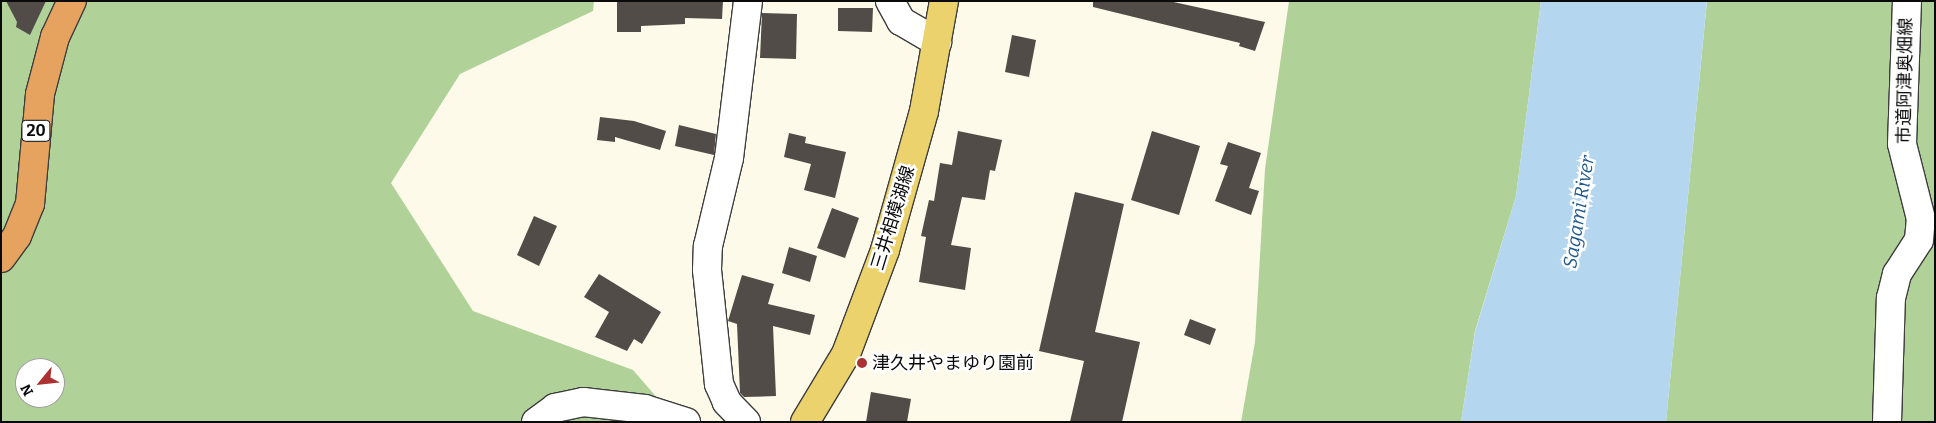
<!DOCTYPE html>
<html>
<head>
<meta charset="utf-8">
<style>
  body { margin:0 }
  #map { position:relative; width:1936px; height:423px; overflow:hidden; background:#fdfaea; font-family:Bitter,"Noto Sans JP",serif }
  div>[style] { position:absolute }
  .forest>* { inset:0; background:#b0d299 }
  .water>* { inset:0; background:#b4d6ef }
  .building>* { inset:0; background:#524c48 }
  .roads { filter:drop-shadow(1px 0 #3d3d3d) drop-shadow(-1px 0 #3d3d3d) drop-shadow(0 1px #3d3d3d) drop-shadow(0 -1px #3d3d3d) }
  .minor>* { height:28px; margin:-14px; padding:0 14px; transform-origin:14px; border-radius:14px; background:#fff }
  .major>* { height:28px; margin:-14px; padding:0 14px; transform-origin:14px; border-radius:14px; background:#ebd26c }
  .highway>* { height:28px; margin:-14px; padding:0 14px; transform-origin:14px; border-radius:14px; background:#e5a35f }
  .dots>* { width:14px; height:14px; translate:-50% -50%; box-sizing:border-box; border:2px solid #fff; border-radius:50% }
  span { translate:-50% -50%; white-space:nowrap; text-align:center; line-height:1.15; -webkit-text-stroke:5px #fff; paint-order:stroke }
  .shield-label span { padding:1px 4px; background:#fff; border:1px solid; border-radius:4px; -webkit-text-stroke-width:0 }
  .shield-label { font-size:16px; color:#0a0a0a; font-weight:700 }
  .street-label { font-size:18px; color:#0a0a0a }
  .poi-label { font-size:18px; color:#0a0a0a }
  .left { translate:0 -50%; text-align:left }
  .water-label { font-size:19px; color:#215a8e; font-style:italic }
  .frame { position:absolute; inset:0; border:2px solid #0a0a0a; pointer-events:none }
  .north { position:absolute; left:15px; top:358px; width:50px; height:50px; box-sizing:border-box; background:#fff; border:1px solid #9d9d9d; border-radius:50%; rotate:242deg; font-size:14px; font-weight:700; line-height:20px; text-align:center; color:#0a0a0a }
  .north::after { content:''; display:block; margin:auto; width:18px; height:22px; background:#ac3132; clip-path:polygon(50% 0,100% 100%,50% 72%,0 100%) }
</style>
</head>
<body>
<div id="map">
  <div class="forest">
    <i style="clip-path:polygon(evenodd,1px 1px,594px 1px,593px 11px,460px 74px,391px 183px,473px 311px,633px 370px,678px 422px,1px 422px,1px 1px,25px 368px,55px 368px,55px 398px,25px 398px,25px 368px)"></i>
    <i style="clip-path:polygon(1289px 1px,1541px 1px,1516px 196px,1475px 331px,1461px 422px,1241px 422px,1255px 342px,1265px 169px)"></i>
    <i style="clip-path:polygon(1707px 1px,1935px 1px,1935px 422px,1666px 422px)"></i>
  </div>
  <div class="water">
    <i style="clip-path:polygon(1541px 1px,1707px 1px,1666px 422px,1461px 422px,1475px 332px,1516px 196px)"></i>
  </div>
  <div class="building">
    <i style="clip-path:polygon(6px 1px,46px 1px,30px 35px,16px 27px,17px 22px)"></i>
    <i style="clip-path:polygon(617px 1px,723px 1px,722px 19px,685px 18px,685px 24px,641px 26px,641px 32px,617px 32px)"></i>
    <i style="clip-path:polygon(1093px 1px,1169px 1px,1265px 22px,1255px 51px,1239px 46px,1240px 43px,1093px 7px)"></i>
    <i style="clip-path:polygon(838px 8px,873px 8px,872px 32px,838px 31px)"></i>
    <i style="clip-path:polygon(762px 13px,797px 14px,796px 59px,760px 58px)"></i>
    <i style="clip-path:polygon(1012px 35px,1036px 40px,1029px 77px,1005px 72px)"></i>
    <i style="clip-path:polygon(600px 117px,634px 121px,666px 131px,660px 150px,615px 137px,615px 142px,597px 140px)"></i>
    <i style="clip-path:polygon(679px 125px,716px 134px,714px 155px,675px 146px)"></i>
    <i style="clip-path:polygon(958px 131px,1002px 140px,995px 171px,990px 170px,985px 200px,962px 197px,951px 245px,971px 248px,965px 290px,919px 282px,926px 237px,921px 236px,929px 200px,934px 201px,940px 163px,952px 165px)"></i>
    <i style="clip-path:polygon(1152px 131px,1200px 146px,1179px 215px,1131px 200px)"></i>
    <i style="clip-path:polygon(789px 133px,806px 137px,805px 143px,846px 152px,835px 198px,804px 190px,811px 164px,784px 157px)"></i>
    <i style="clip-path:polygon(1228px 142px,1261px 153px,1249px 188px,1259px 191px,1251px 215px,1215px 201px,1228px 166px,1220px 164px)"></i>
    <i style="clip-path:polygon(1075px 192px,1124px 204px,1095px 332px,1140px 342px,1122px 422px,1070px 422px,1084px 361px,1039px 351px)"></i>
    <i style="clip-path:polygon(832px 208px,859px 218px,845px 258px,817px 248px)"></i>
    <i style="clip-path:polygon(534px 216px,557px 226px,539px 266px,517px 255px)"></i>
    <i style="clip-path:polygon(789px 247px,817px 256px,810px 282px,782px 273px)"></i>
    <i style="clip-path:polygon(599px 274px,661px 312px,642px 344px,634px 339px,627px 351px,595px 337px,609px 312px,584px 297px)"></i>
    <i style="clip-path:polygon(742px 275px,774px 284px,768px 304px,815px 315px,810px 335px,773px 326px,776px 396px,744px 397px,740px 393px,737px 324px,728px 321px)"></i>
    <i style="clip-path:polygon(1190px 319px,1216px 329px,1210px 345px,1184px 335px)"></i>
    <i style="clip-path:polygon(871px 392px,911px 399px,907px 422px,866px 422px)"></i>
  </div>
  <div class="roads">
    <div class="minor">
      <i style="left:890px;top:1px;width:23px;rotate:61deg"></i>
      <i style="left:901px;top:21px;width:42px;rotate:30.3deg"></i>
      <i style="left:536px;top:422px;width:24px;rotate:-36deg"></i>
      <i style="left:555px;top:408px;width:29px;rotate:-12deg"></i>
      <i style="left:583px;top:402px;width:62px;rotate:6.4deg"></i>
      <i style="left:645px;top:409px;width:43px;rotate:17.6deg"></i>
      <i style="left:746px;top:422px;width:28px;rotate:-134deg"></i>
      <i style="left:727px;top:402px;width:20px;rotate:-114deg"></i>
      <i style="left:719px;top:384px;width:115px;rotate:-96deg"></i>
      <i style="left:707px;top:270px;width:24px;rotate:-88deg"></i>
      <i style="left:708px;top:246px;width:90px;rotate:-76.6deg"></i>
      <i style="left:729px;top:158px;width:158px;rotate:-83.1deg"></i>
      <i style="left:1887px;top:422px;width:124px;rotate:-88.2deg"></i>
      <i style="left:1891px;top:298px;width:25px;rotate:-76deg"></i>
      <i style="left:1897px;top:274px;width:40px;rotate:-57.1deg"></i>
      <i style="left:1919px;top:240px;width:21px;rotate:-85deg"></i>
      <i style="left:1921px;top:219px;width:77px;rotate:-104.2deg"></i>
      <i style="left:1902px;top:144px;width:143px;rotate:-88deg"></i>
    </div>
    <div class="major">
      <i style="left:805px;top:422px;width:79px;rotate:-58.9deg"></i>
      <i style="left:846px;top:354px;width:111px;rotate:-69.4deg"></i>
      <i style="left:885px;top:250px;width:144px;rotate:-74.3deg"></i>
      <i style="left:924px;top:111px;width:112px;rotate:-79.7deg"></i>
    </div>
    <div class="highway">
      <i style="left:1px;top:258px;width:27px;rotate:-54deg"></i>
      <i style="left:17px;top:236px;width:35px;rotate:-68deg"></i>
      <i style="left:30px;top:204px;width:110px;rotate:-84.8deg"></i>
      <i style="left:40px;top:94px;width:59px;rotate:-75.3deg"></i>
      <i style="left:55px;top:37px;width:40px;rotate:-65deg"></i>
    </div>
  </div>
  <div class="dots">
    <i style="left:862px;top:363px;background:#ac3132"></i>
  </div>
  <div class="shield-label">
    <span style="left:36px;top:131px">20</span>
  </div>
  <div class="street-label">
    <span style="left:1905px;top:81px;rotate:-89deg">市道阿津奥畑線</span>
    <span style="left:893px;top:218px;rotate:-73deg">三井相模湖線</span>
  </div>
  <div class="poi-label">
    <span class="left" style="left:872px;top:363px">津久井やまゆり園前</span>
  </div>
  <div class="water-label">
    <span style="left:1579px;top:212px;rotate:-81deg">Sagami River</span>
  </div>
  <div class="frame"></div>
  <div class="north">N</div>
</div>
</body>
</html>
